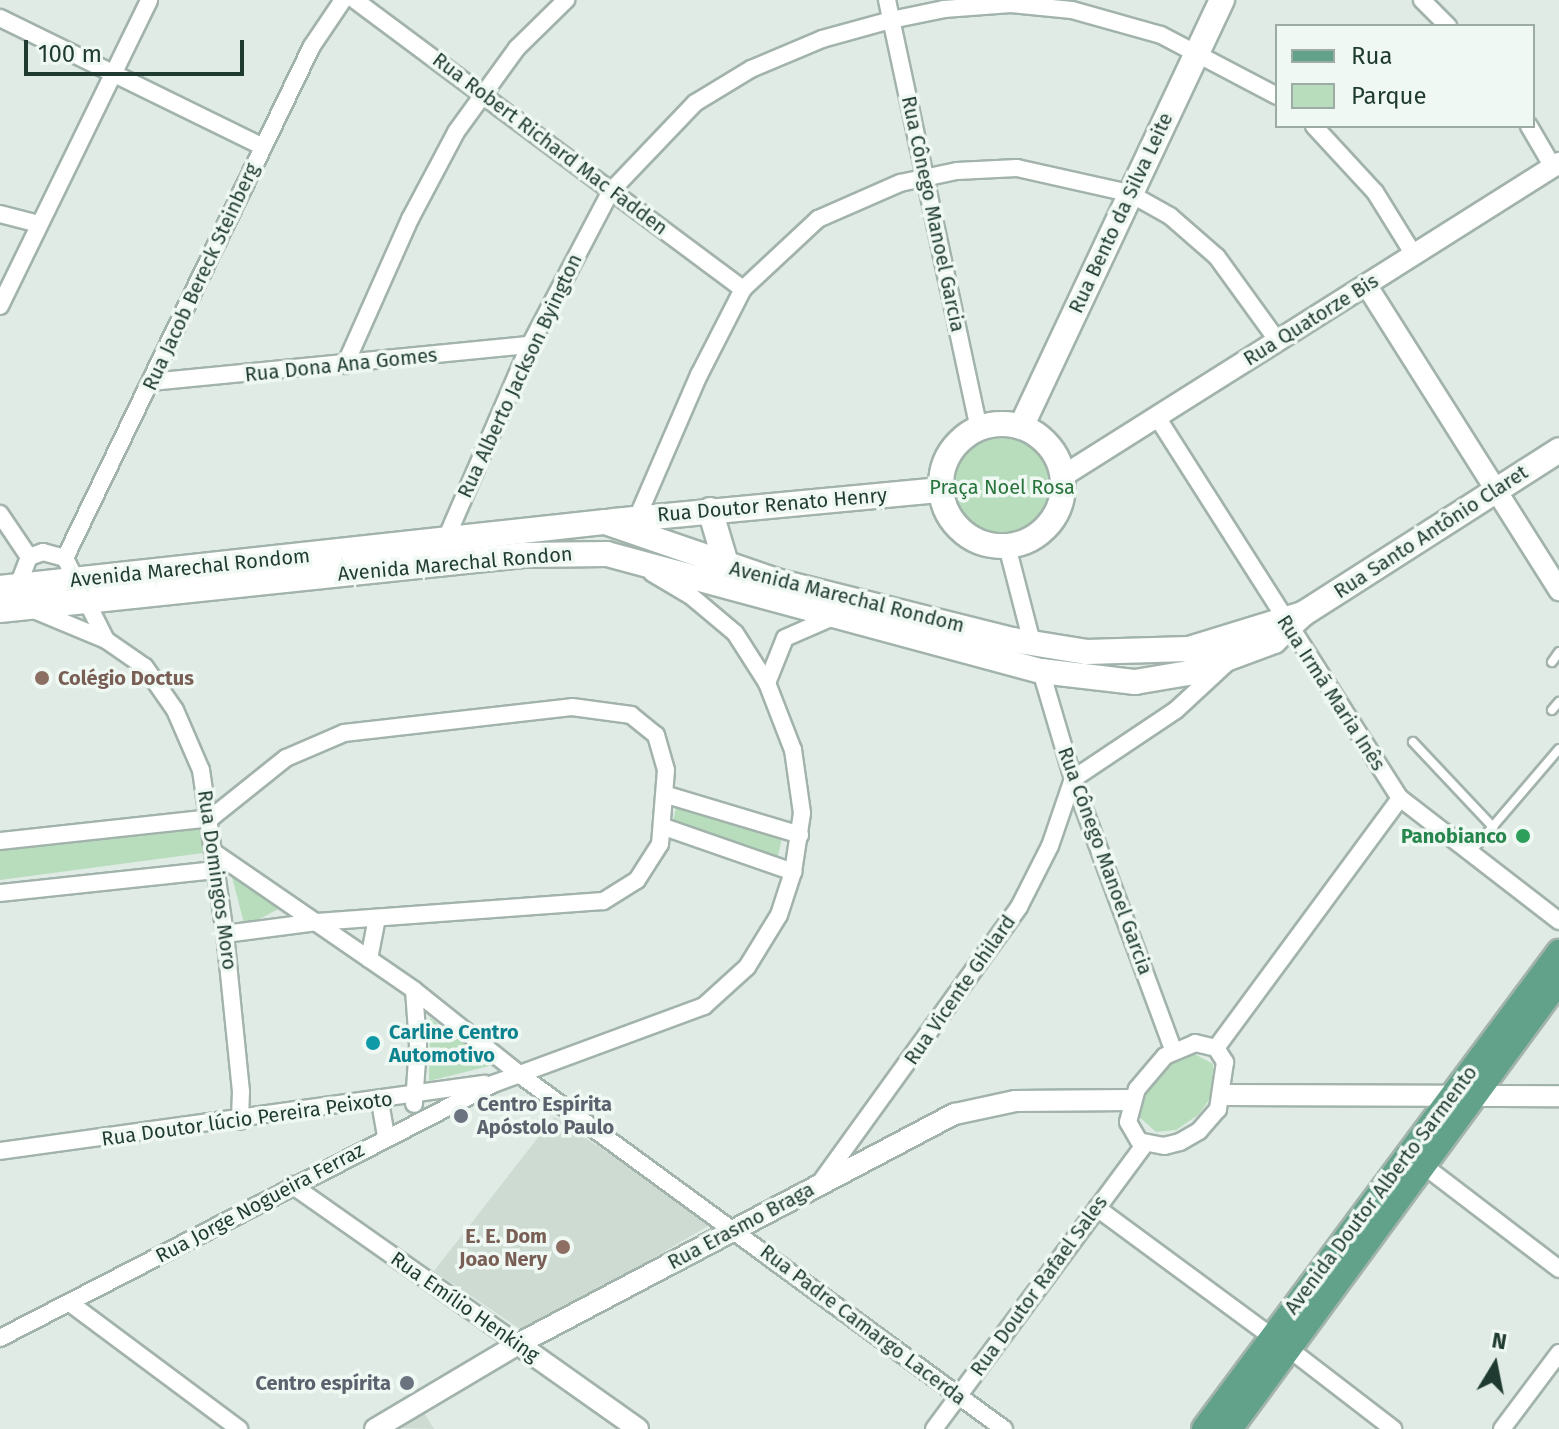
<!DOCTYPE html>
<html>
<head>
<meta charset="utf-8">
<style>
  body { margin:0 }
  #map { position:relative; width:1559px; height:1429px; overflow:hidden; background:#dfebe4; font-family:"Fira Sans",sans-serif }
  div>[style] { position:absolute }
  .built>* { inset:0; background:#cddbd3 }
  .green>* { inset:0; background:#b7ddbc }
  .round { border-radius:50% }
  .roads { filter:drop-shadow(2px 0 #a2b3ab) drop-shadow(-2px 0 #a2b3ab) drop-shadow(0 2px #a2b3ab) drop-shadow(0 -2px #a2b3ab) }
  .service>* { height:8px; margin:-4px; padding:0 4px; transform-origin:4px; border-radius:4px; background:#fff }
  .minor>* { height:16px; margin:-8px; padding:0 8px; transform-origin:8px; border-radius:8px; background:#fff }
  .tertiary>* { height:20px; margin:-10px; padding:0 10px; transform-origin:10px; border-radius:10px; background:#fff }
  .secondary>* { height:24px; margin:-12px; padding:0 12px; transform-origin:12px; border-radius:12px; background:#fff }
  .secondary>.ring { margin:-12px; padding:0; box-sizing:content-box; background:none; border:24px solid #fff; border-radius:50% }
  .primary>* { height:24px; margin:-12px; padding:0 12px; transform-origin:12px; border-radius:12px; background:#62a28a }
  .dots>* { width:22px; height:22px; translate:-50% -50%; box-sizing:border-box; border:4px solid #eff8f2; border-radius:50% }
  span { translate:-50% -50%; white-space:nowrap; text-align:center; line-height:1.15; -webkit-text-stroke:7px #eff8f2; paint-order:stroke }
  .street-label { font-size:20px; color:#1f3b31 }
  .park-label { font-size:20px; color:#28743c }
  .education-label { font-size:20px; color:#785e54; font-weight:700 }
  .left { translate:0 -50%; text-align:left }
  .right { translate:-100% -50%; text-align:right }
  .leisure-label { font-size:20px; color:#27864d; font-weight:700 }
  .culture-label { font-size:20px; color:#0d838f; font-weight:700 }
  .worship-label { font-size:20px; color:#5b616d; font-weight:700 }
  .legend { position:absolute; left:1275px; top:24px; width:260px; height:104px; box-sizing:border-box; background:#eff8f2; border:2px solid #9caca5; margin:0; padding:10px 14px; list-style:none; font-size:24px; color:#1f3b31 }
  .legend li { display:flex; align-items:center; gap:16px; height:40px }
  .legend b { width:40px; border:2px solid #9caca5 }
  .north { position:absolute; left:1455px; top:1325px; width:80px; height:80px; -webkit-text-stroke:6px #eff8f2; paint-order:stroke; rotate:10deg; font-size:22px; font-weight:700; line-height:32px; text-align:center; color:#1f3b31 }
  .north::after { content:''; display:block; margin:auto; width:28px; height:36px; background:#1f3b31; clip-path:polygon(50% 0,100% 100%,50% 72%,0 100%) }
  .scale { position:absolute; left:24px; top:40px; width:220px; height:36px; box-sizing:border-box; border:4px solid #1f3b31; border-top:0; padding-left:10px; font-size:24px; line-height:28px; white-space:nowrap; color:#1f3b31; -webkit-text-stroke:6px #eff8f2; paint-order:stroke }
</style>
</head>
<body>
<div id="map">
  <div class="built">
    <i style="clip-path:polygon(554px 1117px,713px 1223px,526px 1333px,434px 1271px)"></i>
    <i style="clip-path:polygon(424px 1413px,434px 1429px,397px 1428px)"></i>
  </div>
  <div class="green">
    <i class="round" style="left:953px;top:438px;width:98px;height:98px"></i>
    <i style="clip-path:polygon(678px 799px,783px 832px,777px 862px,672px 825px)"></i>
    <i style="clip-path:polygon(201px 820px,203px 853px,0 880px,0 845px)"></i>
    <i style="clip-path:polygon(231px 873px,280px 908px,245px 927px)"></i>
    <i style="clip-path:polygon(430px 1018px,493px 1065px,429px 1081px)"></i>
    <i style="clip-path:polygon(1191px 1052px,1213px 1064px,1212px 1096px,1198px 1115px,1176px 1130px,1156px 1132px,1136px 1114px,1140px 1097px,1173px 1058px)"></i>
  </div>
  <div class="roads">
    <div class="service">
      <i style="left:1552px;top:662px;width:12px;rotate:-55deg"></i>
      <i style="left:1552px;top:710px;width:11px;rotate:-49deg"></i>
      <i style="left:1413px;top:742px;width:117px;rotate:46.7deg"></i>
      <i style="left:1471px;top:852px;width:135px;rotate:-49.5deg"></i>
    </div>
    <div class="minor">
      <i style="left:355px;top:0;width:484px;rotate:36.7deg"></i>
      <i style="left:887px;top:0;width:438px;rotate:77.9deg"></i>
      <i style="left:1422px;top:0;width:37px;rotate:45deg"></i>
      <i style="left:0;top:18px;width:293px;rotate:26.1deg"></i>
      <i style="left:1314px;top:126px;width:90px;rotate:47.3deg"></i>
      <i style="left:1375px;top:192px;width:74px;rotate:58.2deg"></i>
      <i style="left:1529px;top:126px;width:48px;rotate:59.7deg"></i>
      <i style="left:0;top:214px;width:40px;rotate:14.4deg"></i>
      <i style="left:0;top:306px;width:340px;rotate:-64deg"></i>
      <i style="left:345px;top:365px;width:160px;rotate:-66deg"></i>
      <i style="left:410px;top:219px;width:98px;rotate:-62.1deg"></i>
      <i style="left:456px;top:132px;width:104px;rotate:-54deg"></i>
      <i style="left:517px;top:48px;width:69px;rotate:-44.4deg"></i>
      <i style="left:151px;top:382px;width:381px;rotate:-5.6deg"></i>
      <i style="left:1157px;top:417px;width:452px;rotate:57.5deg"></i>
      <i style="left:1400px;top:798px;width:201px;rotate:37.7deg"></i>
      <i style="left:0;top:514px;width:52px;rotate:56deg"></i>
      <i style="left:637px;top:518px;width:156px;rotate:-66.6deg"></i>
      <i style="left:699px;top:375px;width:97px;rotate:-62.9deg"></i>
      <i style="left:743px;top:289px;width:103px;rotate:-43deg"></i>
      <i style="left:818px;top:219px;width:90px;rotate:-23.7deg"></i>
      <i style="left:900px;top:183px;width:58px;rotate:-11.9deg"></i>
      <i style="left:957px;top:171px;width:60px;rotate:-2.9deg"></i>
      <i style="left:1017px;top:168px;width:115px;rotate:12.6deg"></i>
      <i style="left:1129px;top:193px;width:47px;rotate:29.3deg"></i>
      <i style="left:1170px;top:216px;width:62px;rotate:41.1deg"></i>
      <i style="left:1217px;top:257px;width:102px;rotate:54.1deg"></i>
      <i style="left:445px;top:541px;width:214px;rotate:-66.6deg"></i>
      <i style="left:530px;top:345px;width:174px;rotate:-62.3deg"></i>
      <i style="left:611px;top:191px;width:122px;rotate:-46.3deg"></i>
      <i style="left:695px;top:103px;width:66px;rotate:-31.3deg"></i>
      <i style="left:751px;top:69px;width:77px;rotate:-22.9deg"></i>
      <i style="left:822px;top:39px;width:72px;rotate:-15.4deg"></i>
      <i style="left:891px;top:20px;width:54px;rotate:-11.7deg"></i>
      <i style="left:944px;top:9px;width:67px;rotate:-4.3deg"></i>
      <i style="left:1011px;top:4px;width:61px;rotate:5.6deg"></i>
      <i style="left:1072px;top:10px;width:92px;rotate:15.7deg"></i>
      <i style="left:1161px;top:35px;width:131px;rotate:27.7deg"></i>
      <i style="left:1007px;top:546px;width:100px;rotate:75.5deg"></i>
      <i style="left:65px;top:558px;width:568px;rotate:-64.25deg"></i>
      <i style="left:312px;top:46px;width:55px;rotate:-56deg"></i>
      <i style="left:106px;top:640px;width:92px;rotate:-116.6deg"></i>
      <i style="left:65px;top:558px;width:23px;rotate:-165deg"></i>
      <i style="left:43px;top:552px;width:15px;rotate:160deg"></i>
      <i style="left:29px;top:557px;width:31px;rotate:111deg"></i>
      <i style="left:18px;top:586px;width:23px;rotate:67deg"></i>
      <i style="left:27px;top:607px;width:86px;rotate:22.7deg"></i>
      <i style="left:106px;top:640px;width:47px;rotate:34.7deg"></i>
      <i style="left:145px;top:667px;width:52px;rotate:55.1deg"></i>
      <i style="left:175px;top:710px;width:65px;rotate:66.6deg"></i>
      <i style="left:201px;top:770px;width:166px;rotate:81.7deg"></i>
      <i style="left:225px;top:934px;width:158px;rotate:84.2deg"></i>
      <i style="left:241px;top:1091px;width:30px;rotate:92deg"></i>
      <i style="left:1041px;top:671px;width:113px;rotate:73.5deg"></i>
      <i style="left:1073px;top:779px;width:289px;rotate:69.7deg"></i>
      <i style="left:767px;top:683px;width:48px;rotate:-68.2deg"></i>
      <i style="left:785px;top:638px;width:52px;rotate:-23.6deg"></i>
      <i style="left:667px;top:795px;width:139px;rotate:16.7deg"></i>
      <i style="left:664px;top:827px;width:137px;rotate:19.2deg"></i>
      <i style="left:0;top:841px;width:212px;rotate:-6.2deg"></i>
      <i style="left:211px;top:818px;width:96px;rotate:-38.7deg"></i>
      <i style="left:286px;top:758px;width:63px;rotate:-23.3deg"></i>
      <i style="left:344px;top:733px;width:229px;rotate:-6.5deg"></i>
      <i style="left:572px;top:707px;width:60px;rotate:7.7deg"></i>
      <i style="left:631px;top:715px;width:32px;rotate:39deg"></i>
      <i style="left:656px;top:735px;width:36px;rotate:74deg"></i>
      <i style="left:666px;top:770px;width:74px;rotate:94.6deg"></i>
      <i style="left:660px;top:844px;width:43px;rotate:122.6deg"></i>
      <i style="left:637px;top:880px;width:40px;rotate:148deg"></i>
      <i style="left:603px;top:901px;width:287px;rotate:175.8deg"></i>
      <i style="left:317px;top:922px;width:93px;rotate:172.6deg"></i>
      <i style="left:215px;top:853px;width:242px;rotate:34.5deg"></i>
      <i style="left:414px;top:990px;width:139px;rotate:38.6deg"></i>
      <i style="left:523px;top:1077px;width:596px;rotate:36.2deg"></i>
      <i style="left:0;top:893px;width:218px;rotate:-6.1deg"></i>
      <i style="left:369px;top:959px;width:42px;rotate:-79deg"></i>
      <i style="left:414px;top:990px;width:55px;rotate:85.8deg"></i>
      <i style="left:418px;top:1045px;width:59px;rotate:93.9deg"></i>
      <i style="left:1195px;top:1043px;width:22px;rotate:13deg"></i>
      <i style="left:1216px;top:1048px;width:17px;rotate:57deg"></i>
      <i style="left:1225px;top:1062px;width:48px;rotate:98.5deg"></i>
      <i style="left:1218px;top:1109px;width:29px;rotate:131deg"></i>
      <i style="left:1199px;top:1131px;width:22px;rotate:150deg"></i>
      <i style="left:1180px;top:1142px;width:16px;rotate:166deg"></i>
      <i style="left:1164px;top:1146px;width:25px;rotate:-169deg"></i>
      <i style="left:1139px;top:1141px;width:22px;rotate:-120deg"></i>
      <i style="left:1128px;top:1122px;width:34px;rotate:-75deg"></i>
      <i style="left:1137px;top:1089px;width:43px;rotate:-49.7deg"></i>
      <i style="left:1165px;top:1056px;width:33px;rotate:-23deg"></i>
      <i style="left:1216px;top:1048px;width:310px;rotate:-53.6deg"></i>
      <i style="left:380px;top:1102px;width:36px;rotate:80deg"></i>
      <i style="left:0;top:1151px;width:489px;rotate:-7.9deg"></i>
      <i style="left:1423px;top:1165px;width:171px;rotate:37.4deg"></i>
      <i style="left:820px;top:1183px;width:340px;rotate:-54.2deg"></i>
      <i style="left:1019px;top:907px;width:68px;rotate:-63.1deg"></i>
      <i style="left:1050px;top:846px;width:71px;rotate:-71.1deg"></i>
      <i style="left:1073px;top:779px;width:124px;rotate:-33.8deg"></i>
      <i style="left:1176px;top:710px;width:69px;rotate:-42.7deg"></i>
      <i style="left:292px;top:1185px;width:276px;rotate:35.1deg"></i>
      <i style="left:1097px;top:1208px;width:217px;rotate:36.4deg"></i>
      <i style="left:70px;top:1303px;width:211px;rotate:36.7deg"></i>
      <i style="left:0;top:1338px;width:555px;rotate:-27.26deg"></i>
      <i style="left:493px;top:1084px;width:225px;rotate:-20.3deg"></i>
      <i style="left:704px;top:1006px;width:58px;rotate:-42.2deg"></i>
      <i style="left:747px;top:967px;width:61px;rotate:-58.4deg"></i>
      <i style="left:779px;top:915px;width:45px;rotate:-72deg"></i>
      <i style="left:793px;top:872px;width:60px;rotate:-81.3deg"></i>
      <i style="left:802px;top:813px;width:64px;rotate:-98.1deg"></i>
      <i style="left:793px;top:750px;width:72px;rotate:-111.2deg"></i>
      <i style="left:767px;top:683px;width:59px;rotate:-122.6deg"></i>
      <i style="left:735px;top:633px;width:57px;rotate:-139.9deg"></i>
      <i style="left:691px;top:596px;width:45px;rotate:-149.5deg"></i>
      <i style="left:1288px;top:1348px;width:133px;rotate:37.6deg"></i>
      <i style="left:934px;top:1429px;width:355px;rotate:-53.5deg"></i>
      <i style="left:1502px;top:1429px;width:95px;rotate:-53.1deg"></i>
    </div>
    <div class="tertiary">
      <i style="left:1367px;top:286px;width:360px;rotate:57.7deg"></i>
      <i style="left:1063px;top:476px;width:587px;rotate:-32.25deg"></i>
      <i style="left:1224px;top:1095px;width:335px;rotate:0.2deg"></i>
      <i style="left:518px;top:1344px;width:147px;rotate:35.3deg"></i>
      <i style="left:375px;top:1429px;width:166px;rotate:-30.7deg"></i>
      <i style="left:518px;top:1344px;width:494px;rotate:-27.8deg"></i>
      <i style="left:955px;top:1114px;width:61px;rotate:-12.2deg"></i>
      <i style="left:1015px;top:1101px;width:116px;rotate:-0.5deg"></i>
    </div>
    <div class="secondary">
      <i class="ring" style="left:941px;top:424px;width:98px;height:98px"></i>
      <i style="left:1021px;top:427px;width:472px;rotate:-64.8deg"></i>
      <i style="left:710px;top:510px;width:59px;rotate:73.4deg"></i>
      <i style="left:612px;top:521px;width:329px;rotate:-5.4deg"></i>
      <i style="left:0;top:588px;width:609px;rotate:-6.23deg"></i>
      <i style="left:605px;top:522px;width:181px;rotate:19deg"></i>
      <i style="left:776px;top:581px;width:244px;rotate:14deg"></i>
      <i style="left:1013px;top:640px;width:74px;rotate:9.3deg"></i>
      <i style="left:1086px;top:652px;width:103px;rotate:-1.7deg"></i>
      <i style="left:1189px;top:649px;width:119px;rotate:-17.1deg"></i>
      <i style="left:0;top:610px;width:526px;rotate:-6deg"></i>
      <i style="left:523px;top:555px;width:84px;rotate:-0.7deg"></i>
      <i style="left:607px;top:554px;width:449px;rotate:15.1deg"></i>
      <i style="left:1041px;top:671px;width:95px;rotate:6.7deg"></i>
      <i style="left:1135px;top:682px;width:54px;rotate:-9.6deg"></i>
      <i style="left:1188px;top:673px;width:92px;rotate:-20.4deg"></i>
      <i style="left:1274px;top:641px;width:40px;rotate:-43deg"></i>
      <i style="left:1303px;top:614px;width:304px;rotate:-32.6deg"></i>
    </div>
    <div class="primary">
      <i style="left:1204px;top:1429px;width:595px;rotate:-53.34deg"></i>
      <i style="left:1230px;top:1429px;width:556px;rotate:-53.71deg"></i>
    </div>
  </div>
  <div class="dots">
    <i style="left:42px;top:678px;background:#8d6e63"></i>
    <i style="left:1523px;top:836px;background:#2e9e5b"></i>
    <i style="left:373px;top:1043px;background:#0f9aa8"></i>
    <i style="left:461px;top:1116px;background:#6b7280"></i>
    <i style="left:563px;top:1247px;background:#8d6e63"></i>
    <i style="left:407px;top:1383px;background:#6b7280"></i>
  </div>
  <div class="street-label">
    <span style="left:550px;top:144px;rotate:37deg">Rua Robert Richard Mac Fadden</span>
    <span style="left:1121px;top:213px;rotate:-65deg">Rua Bento da Silva Leite</span>
    <span style="left:933px;top:214px;rotate:78deg">Rua Cônego Manoel Garcia</span>
    <span style="left:201px;top:277px;rotate:-65deg">Rua Jacob Bereck Steinberg</span>
    <span style="left:1311px;top:320px;rotate:-32deg">Rua Quatorze Bis</span>
    <span style="left:341px;top:365px;rotate:-6deg">Rua Dona Ana Gomes</span>
    <span style="left:520px;top:376px;rotate:-65deg">Rua Alberto Jackson Byington</span>
    <span style="left:772px;top:505px;rotate:-5deg">Rua Doutor Renato Henry</span>
    <span style="left:1431px;top:532px;rotate:-33deg">Rua Santo Antônio Claret</span>
    <span style="left:455px;top:564px;rotate:-5deg">Avenida Marechal Rondon</span>
    <span style="left:190px;top:568px;rotate:-6deg">Avenida Marechal Rondom</span>
    <span style="left:847px;top:597px;rotate:14deg">Avenida Marechal Rondom</span>
    <span style="left:1331px;top:693px;rotate:57deg">Rua Irmã Maria Inês</span>
    <span style="left:1105px;top:861px;rotate:70deg">Rua Cônego Manoel Garcia</span>
    <span style="left:217px;top:880px;rotate:82deg">Rua Domingos Moro</span>
    <span style="left:960px;top:990px;rotate:-55deg">Rua Vicente Ghilard</span>
    <span style="left:247px;top:1119px;rotate:-8deg">Rua Doutor lúcio Pereira Peixoto</span>
    <span style="left:1381px;top:1190px;rotate:-53deg">Avenida Doutor Alberto Sarmento</span>
    <span style="left:260px;top:1203px;rotate:-28deg">Rua Jorge Nogueira Ferraz</span>
    <span style="left:741px;top:1226px;rotate:-28deg">Rua Erasmo Braga</span>
    <span style="left:1039px;top:1286px;rotate:-54deg">Rua Doutor Rafael Sales</span>
    <span style="left:465px;top:1307px;rotate:35deg">Rua Emílio Henking</span>
    <span style="left:863px;top:1325px;rotate:37deg">Rua Padre Camargo Lacerda</span>
  </div>
  <div class="park-label">
    <span style="left:1002px;top:487px">Praça Noel Rosa</span>
  </div>
  <div class="education-label">
    <span class="left" style="left:58px;top:678px">Colégio Doctus</span>
    <span class="right" style="left:547px;top:1248px">E. E. Dom<br>Joao Nery</span>
  </div>
  <div class="leisure-label">
    <span class="right" style="left:1507px;top:836px">Panobianco</span>
  </div>
  <div class="culture-label">
    <span class="left" style="left:389px;top:1044px">Carline Centro<br>Automotivo</span>
  </div>
  <div class="worship-label">
    <span class="left" style="left:477px;top:1116px">Centro Espírita<br>Apóstolo Paulo</span>
    <span class="right" style="left:391px;top:1383px">Centro espírita</span>
  </div>
  <ul class="legend">
  <li><b style="height:10px;background:#62a28a"></b>Rua</li>
  <li><b style="height:22px;background:#b7ddbc"></b>Parque</li>
  </ul>
  <div class="north">N</div>
  <div class="scale">100 m</div>
</div>
</body>
</html>
